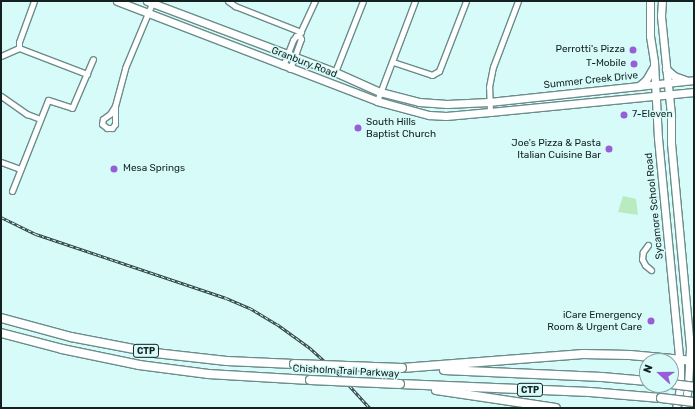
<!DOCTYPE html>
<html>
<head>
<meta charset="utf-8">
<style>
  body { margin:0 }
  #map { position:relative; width:695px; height:409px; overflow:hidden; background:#d6fbf9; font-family:Rubik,sans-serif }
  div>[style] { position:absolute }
  .green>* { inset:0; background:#b8ebbf }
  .roads { filter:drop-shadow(1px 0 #6a8c8a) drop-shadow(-1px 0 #6a8c8a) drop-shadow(0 1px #6a8c8a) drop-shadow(0 -1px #6a8c8a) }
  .minor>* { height:5px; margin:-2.5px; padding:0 2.5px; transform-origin:2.5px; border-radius:2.5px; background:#fff }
  .major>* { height:7px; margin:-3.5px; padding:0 3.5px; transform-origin:3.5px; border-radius:3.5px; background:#fff }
  .highway>* { height:8px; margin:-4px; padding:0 4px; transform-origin:4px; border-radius:4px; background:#fff }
  .rail>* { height:2.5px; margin-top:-1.25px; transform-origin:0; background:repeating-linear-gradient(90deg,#d6fbf9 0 3px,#2d3e3e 0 6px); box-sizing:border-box; border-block:1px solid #2d3e3e }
  .bridges { filter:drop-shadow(1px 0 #6a8c8a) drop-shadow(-1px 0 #6a8c8a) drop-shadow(0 1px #6a8c8a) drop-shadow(0 -1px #6a8c8a) }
  .highway-bridge>* { height:8px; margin:-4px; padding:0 4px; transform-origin:4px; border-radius:4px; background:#fff }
  .dots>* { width:11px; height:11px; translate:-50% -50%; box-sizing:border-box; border:2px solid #d6fbf9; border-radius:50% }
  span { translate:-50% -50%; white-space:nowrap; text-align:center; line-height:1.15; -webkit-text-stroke:3px #d6fbf9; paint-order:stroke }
  .shield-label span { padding:1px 3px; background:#d6fbf9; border:1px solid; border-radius:3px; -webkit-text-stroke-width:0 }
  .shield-label { font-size:9px; color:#132121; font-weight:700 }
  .poi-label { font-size:10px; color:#132121 }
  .right { translate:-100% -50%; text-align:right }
  .left { translate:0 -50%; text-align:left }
  .street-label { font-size:10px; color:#132121 }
  .frame { position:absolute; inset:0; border:2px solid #132121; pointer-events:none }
  .north { position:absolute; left:639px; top:353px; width:40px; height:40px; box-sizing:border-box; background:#d6fbf9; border:1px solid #88a4a3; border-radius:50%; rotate:291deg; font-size:11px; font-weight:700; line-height:16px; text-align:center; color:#132121 }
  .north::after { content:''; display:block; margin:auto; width:14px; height:18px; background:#965ed7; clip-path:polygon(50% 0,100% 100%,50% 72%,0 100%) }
</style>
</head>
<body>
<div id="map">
  <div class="green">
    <i style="clip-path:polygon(623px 196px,636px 199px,638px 215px,618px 212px)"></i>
  </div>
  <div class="roads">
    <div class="minor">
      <i style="left:228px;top:1px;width:9px;rotate:36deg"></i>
      <i style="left:235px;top:6px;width:71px;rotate:21.5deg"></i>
      <i style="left:19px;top:48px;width:6px;rotate:-90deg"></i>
      <i style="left:19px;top:42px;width:44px;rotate:-69.9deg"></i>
      <i style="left:1px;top:56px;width:20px;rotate:-24deg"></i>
      <i style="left:19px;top:48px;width:73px;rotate:20.9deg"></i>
      <i style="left:393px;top:62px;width:41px;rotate:18.4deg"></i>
      <i style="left:432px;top:75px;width:8px;rotate:-30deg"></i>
      <i style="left:439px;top:71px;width:75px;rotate:-68.9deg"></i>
      <i style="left:283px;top:66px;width:28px;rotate:-69deg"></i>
      <i style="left:293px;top:40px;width:5px;rotate:-53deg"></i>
      <i style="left:296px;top:36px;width:3px;rotate:-18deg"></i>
      <i style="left:290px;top:69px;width:32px;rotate:-70deg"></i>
      <i style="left:301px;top:39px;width:4px;rotate:-117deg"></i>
      <i style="left:299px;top:35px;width:38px;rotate:-65deg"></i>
      <i style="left:335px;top:72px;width:76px;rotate:-68.5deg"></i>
      <i style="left:1px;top:96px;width:32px;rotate:35deg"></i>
      <i style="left:27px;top:114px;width:14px;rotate:21deg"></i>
      <i style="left:377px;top:101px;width:107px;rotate:-69.2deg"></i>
      <i style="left:115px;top:106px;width:39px;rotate:-75deg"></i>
      <i style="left:125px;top:68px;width:73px;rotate:-67.3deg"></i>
      <i style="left:115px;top:106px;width:18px;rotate:90deg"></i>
      <i style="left:115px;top:124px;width:5px;rotate:127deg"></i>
      <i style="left:112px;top:128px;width:5px;rotate:180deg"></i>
      <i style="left:107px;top:128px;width:6px;rotate:-141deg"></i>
      <i style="left:102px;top:124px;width:5px;rotate:-79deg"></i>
      <i style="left:103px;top:119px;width:9px;rotate:-36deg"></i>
      <i style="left:110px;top:114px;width:9px;rotate:-58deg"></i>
      <i style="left:490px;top:112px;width:25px;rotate:-92deg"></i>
      <i style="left:489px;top:87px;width:20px;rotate:-79deg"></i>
      <i style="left:493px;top:67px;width:71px;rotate:-69.3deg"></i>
      <i style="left:1px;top:162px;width:20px;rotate:20deg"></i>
      <i style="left:12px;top:191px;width:98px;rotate:-68.4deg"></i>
      <i style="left:48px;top:100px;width:25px;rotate:18deg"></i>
      <i style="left:72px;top:108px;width:53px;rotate:-66.8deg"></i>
      <i style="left:648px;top:245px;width:9px;rotate:126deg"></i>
      <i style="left:643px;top:252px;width:7px;rotate:98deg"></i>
      <i style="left:642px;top:259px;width:7px;rotate:63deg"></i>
      <i style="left:645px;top:265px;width:8px;rotate:40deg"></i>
    </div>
    <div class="major">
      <i style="left:117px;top:1px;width:279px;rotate:21deg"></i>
      <i style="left:377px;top:101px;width:54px;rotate:15.1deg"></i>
      <i style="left:429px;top:115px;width:17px;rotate:3deg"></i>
      <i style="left:446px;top:116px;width:44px;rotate:-5.2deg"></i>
      <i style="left:490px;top:112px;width:205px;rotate:-5.6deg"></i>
      <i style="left:147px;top:1px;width:201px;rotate:20.7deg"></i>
      <i style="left:335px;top:72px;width:49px;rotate:24deg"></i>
      <i style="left:380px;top:92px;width:40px;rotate:14.4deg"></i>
      <i style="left:419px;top:102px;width:28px;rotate:4deg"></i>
      <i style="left:447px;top:104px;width:42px;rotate:-2.7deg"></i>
      <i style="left:489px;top:102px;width:206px;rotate:-6.1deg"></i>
      <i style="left:650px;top:1px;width:35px;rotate:90deg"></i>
      <i style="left:650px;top:36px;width:26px;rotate:81deg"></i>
      <i style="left:654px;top:62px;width:76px;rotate:87deg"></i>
      <i style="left:658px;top:138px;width:229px;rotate:84.5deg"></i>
      <i style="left:680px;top:366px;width:22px;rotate:90deg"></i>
      <i style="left:680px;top:388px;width:20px;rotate:101deg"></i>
      <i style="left:662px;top:1px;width:15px;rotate:94deg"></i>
      <i style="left:661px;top:16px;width:100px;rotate:84.2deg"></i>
      <i style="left:671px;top:115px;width:28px;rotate:90deg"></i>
      <i style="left:671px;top:143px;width:206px;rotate:84.7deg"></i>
      <i style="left:690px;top:348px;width:37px;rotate:93deg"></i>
      <i style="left:688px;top:385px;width:23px;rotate:97deg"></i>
      <i style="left:666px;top:69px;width:11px;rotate:41deg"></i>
      <i style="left:674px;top:76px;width:12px;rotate:20deg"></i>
      <i style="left:639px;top:86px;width:9px;rotate:-41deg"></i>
      <i style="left:646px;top:80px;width:16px;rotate:-60deg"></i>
    </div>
    <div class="highway">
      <i style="left:1px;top:318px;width:73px;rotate:15.2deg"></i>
      <i style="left:71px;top:337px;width:86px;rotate:10.8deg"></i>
      <i style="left:155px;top:353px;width:72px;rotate:6.3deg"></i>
      <i style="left:227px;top:361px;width:67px;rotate:2.6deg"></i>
      <i style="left:1px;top:333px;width:63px;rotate:14.7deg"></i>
      <i style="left:62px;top:349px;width:79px;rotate:11.7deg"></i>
      <i style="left:139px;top:365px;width:70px;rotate:7.4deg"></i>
      <i style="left:208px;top:374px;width:102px;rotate:3.4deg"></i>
      <i style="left:402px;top:368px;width:182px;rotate:-4.4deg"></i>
      <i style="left:583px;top:354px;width:47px;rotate:1.2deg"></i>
      <i style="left:630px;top:355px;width:64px;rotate:5.4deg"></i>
      <i style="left:444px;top:370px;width:158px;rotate:2.5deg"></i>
      <i style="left:602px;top:377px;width:45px;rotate:5.1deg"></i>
      <i style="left:400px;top:384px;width:190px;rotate:2.4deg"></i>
      <i style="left:590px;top:392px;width:71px;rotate:4.8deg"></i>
      <i style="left:436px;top:390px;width:121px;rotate:8.5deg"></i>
    </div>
  </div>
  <div class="rail">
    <i style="left:1px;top:217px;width:39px;rotate:26deg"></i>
    <i style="left:36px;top:234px;width:200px;rotate:18.6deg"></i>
    <i style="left:226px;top:298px;width:26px;rotate:23deg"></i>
    <i style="left:250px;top:308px;width:31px;rotate:31deg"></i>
    <i style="left:277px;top:324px;width:41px;rotate:36deg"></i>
    <i style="left:310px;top:348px;width:38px;rotate:42deg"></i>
    <i style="left:338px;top:373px;width:47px;rotate:47.6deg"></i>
  </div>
  <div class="bridges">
    <div class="highway-bridge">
      <i style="left:294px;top:364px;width:108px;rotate:2.1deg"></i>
      <i style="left:310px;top:380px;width:90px;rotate:2.5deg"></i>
      <i style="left:671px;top:384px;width:23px;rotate:7deg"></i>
      <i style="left:661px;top:398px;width:33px;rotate:7deg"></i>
    </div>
  </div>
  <div class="dots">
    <i style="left:633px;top:50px;background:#965ed7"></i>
    <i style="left:634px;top:64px;background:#965ed7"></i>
    <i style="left:624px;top:115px;background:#965ed7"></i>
    <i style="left:358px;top:128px;background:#965ed7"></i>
    <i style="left:609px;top:149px;background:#965ed7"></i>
    <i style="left:114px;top:169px;background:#965ed7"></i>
    <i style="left:651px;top:321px;background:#965ed7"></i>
  </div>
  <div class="shield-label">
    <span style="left:146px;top:351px">CTP</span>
    <span style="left:530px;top:390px">CTP</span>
  </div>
  <div class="poi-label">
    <span class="right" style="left:625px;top:50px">Perrotti's Pizza</span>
    <span class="right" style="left:626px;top:64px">T-Mobile</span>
    <span class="left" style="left:632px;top:115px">7-Eleven</span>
    <span class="left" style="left:366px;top:128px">South Hills<br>Baptist Church</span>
    <span class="right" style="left:601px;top:149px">Joe's Pizza &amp; Pasta<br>Italian Cuisine Bar</span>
    <span class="left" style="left:123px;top:169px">Mesa Springs</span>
    <span class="right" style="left:642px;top:321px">iCare Emergency<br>Room &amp; Urgent Care</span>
  </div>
  <div class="street-label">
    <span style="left:304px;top:63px;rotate:21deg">Granbury Road</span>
    <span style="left:591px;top:81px;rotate:-6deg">Summer Creek Drive</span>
    <span style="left:655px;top:206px;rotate:-96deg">Sycamore School Road</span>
    <span style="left:346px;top:372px;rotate:3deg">Chisholm Trail Parkway</span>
  </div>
  <div class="frame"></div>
  <div class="north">N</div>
</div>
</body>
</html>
